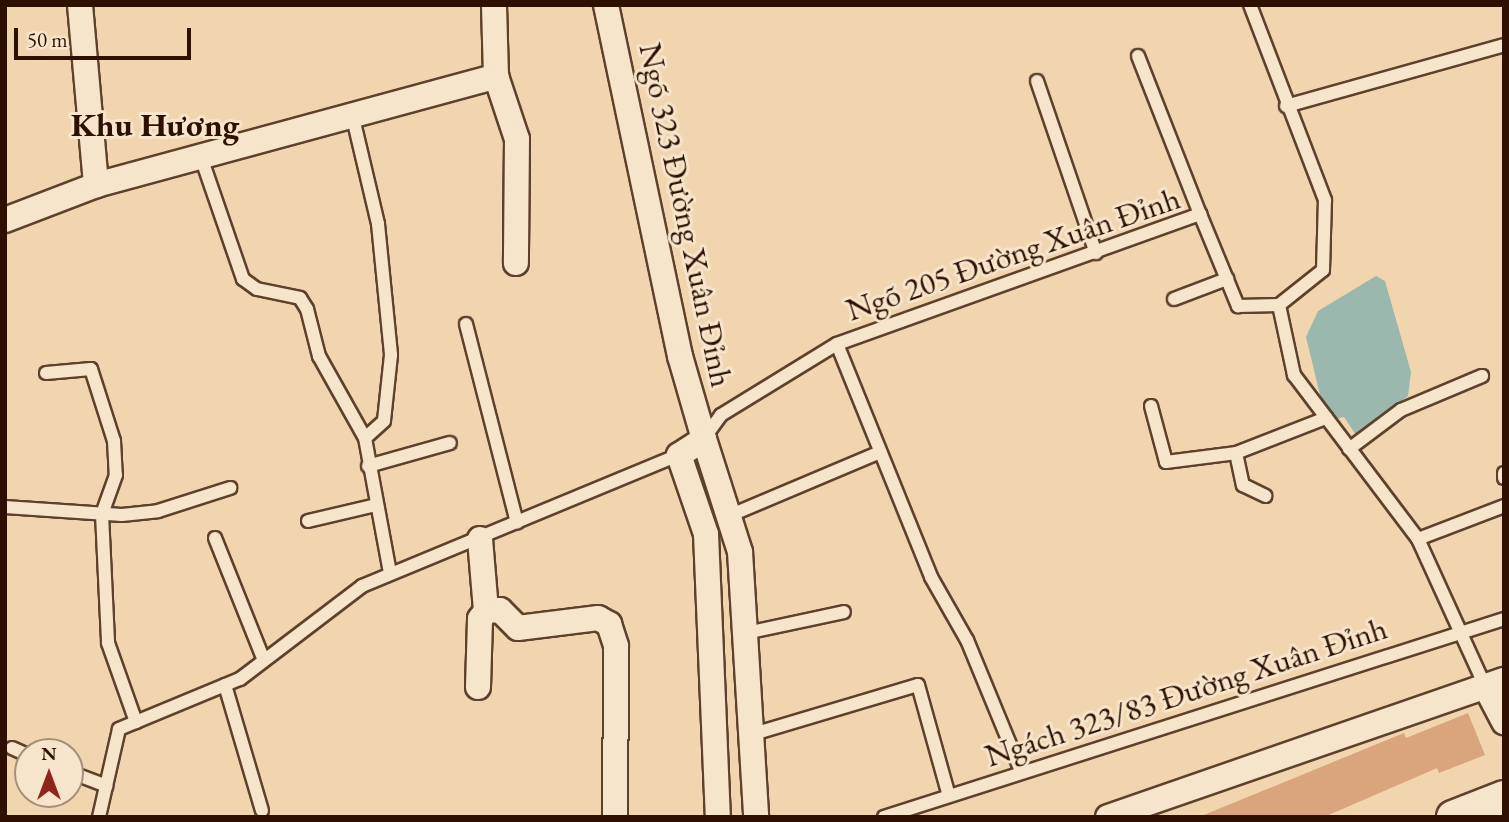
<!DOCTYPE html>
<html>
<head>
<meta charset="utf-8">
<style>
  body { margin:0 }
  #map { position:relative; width:1509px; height:822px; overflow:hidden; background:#f1d5af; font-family:"EB Garamond",serif }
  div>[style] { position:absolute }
  .water>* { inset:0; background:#9bb8ae }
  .building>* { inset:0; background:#daa47c }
  .roads { filter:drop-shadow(2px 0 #5e412c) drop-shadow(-2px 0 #5e412c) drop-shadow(0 2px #5e412c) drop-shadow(0 -2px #5e412c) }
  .service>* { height:12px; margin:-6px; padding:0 6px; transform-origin:6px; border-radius:6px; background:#f6e4cb }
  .minor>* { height:24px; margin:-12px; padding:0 12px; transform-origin:12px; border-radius:12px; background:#f6e4cb }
  .tertiary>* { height:32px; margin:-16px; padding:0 16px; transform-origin:16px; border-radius:16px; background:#f6e4cb }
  span { translate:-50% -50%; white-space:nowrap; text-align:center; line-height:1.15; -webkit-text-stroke:6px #f6e4cb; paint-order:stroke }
  .street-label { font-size:32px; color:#2d1000 }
  .neighbourhood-label { font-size:33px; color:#2d1000; font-weight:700 }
  .frame { position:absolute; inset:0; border:7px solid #2d1000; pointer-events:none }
  .north { position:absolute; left:14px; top:738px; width:70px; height:70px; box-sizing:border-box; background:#f6e4cb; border:2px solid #a68f7a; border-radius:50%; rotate:0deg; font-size:19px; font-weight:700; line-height:28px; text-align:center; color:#2d1000 }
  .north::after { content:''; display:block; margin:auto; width:24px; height:32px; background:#8f2418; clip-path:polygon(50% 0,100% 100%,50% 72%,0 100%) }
  .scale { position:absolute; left:14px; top:28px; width:177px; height:32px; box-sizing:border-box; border:4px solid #2d1000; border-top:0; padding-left:9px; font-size:21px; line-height:24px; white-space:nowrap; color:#2d1000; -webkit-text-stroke:5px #f6e4cb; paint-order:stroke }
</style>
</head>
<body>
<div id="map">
  <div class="water">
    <i style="clip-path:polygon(1376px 276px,1385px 281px,1411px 372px,1408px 396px,1356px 435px,1344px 417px,1335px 419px,1321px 399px,1306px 337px,1318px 311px)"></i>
  </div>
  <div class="building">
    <i style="clip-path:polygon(1468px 713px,1485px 755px,1439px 773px,1437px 768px,1324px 817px,1199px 817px,1404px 733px,1406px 738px)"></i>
  </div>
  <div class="roads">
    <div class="service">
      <i style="left:1138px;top:56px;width:170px;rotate:68.6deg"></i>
      <i style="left:1037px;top:81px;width:182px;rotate:71.1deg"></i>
      <i style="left:1286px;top:106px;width:226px;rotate:-15.6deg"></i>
      <i style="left:353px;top:118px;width:109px;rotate:76.7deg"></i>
      <i style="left:378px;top:224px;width:132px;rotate:84.3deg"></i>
      <i style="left:391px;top:355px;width:66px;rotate:96.1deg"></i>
      <i style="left:384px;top:421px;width:25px;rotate:138deg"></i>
      <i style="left:202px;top:160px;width:126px;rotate:71deg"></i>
      <i style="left:243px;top:279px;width:17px;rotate:36deg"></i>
      <i style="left:257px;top:289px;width:44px;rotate:11.8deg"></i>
      <i style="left:300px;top:298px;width:13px;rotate:58deg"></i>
      <i style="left:307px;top:309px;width:49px;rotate:75.7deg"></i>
      <i style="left:319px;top:356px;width:94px;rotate:60.7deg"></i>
      <i style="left:365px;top:438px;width:137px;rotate:79.5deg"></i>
      <i style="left:1174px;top:299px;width:57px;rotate:-20.7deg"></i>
      <i style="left:1279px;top:305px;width:72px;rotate:77.9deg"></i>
      <i style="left:1294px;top:375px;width:206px;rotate:52.9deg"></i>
      <i style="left:1418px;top:539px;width:162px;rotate:65.5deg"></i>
      <i style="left:466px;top:324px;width:205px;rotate:75.6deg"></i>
      <i style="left:837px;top:344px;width:251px;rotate:68deg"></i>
      <i style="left:931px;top:577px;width:73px;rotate:60.3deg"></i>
      <i style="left:967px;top:640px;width:142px;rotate:67.6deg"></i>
      <i style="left:46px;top:373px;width:45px;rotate:-5.1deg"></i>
      <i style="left:91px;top:369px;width:76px;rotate:72.3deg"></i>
      <i style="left:114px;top:441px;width:34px;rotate:87deg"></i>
      <i style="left:116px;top:475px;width:41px;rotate:109.7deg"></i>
      <i style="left:102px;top:514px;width:129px;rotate:87.3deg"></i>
      <i style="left:108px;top:643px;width:84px;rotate:70.5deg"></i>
      <i style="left:1151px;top:406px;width:58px;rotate:75deg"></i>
      <i style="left:1166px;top:462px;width:71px;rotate:-7.3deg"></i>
      <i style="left:1236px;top:453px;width:97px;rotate:-21.3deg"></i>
      <i style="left:705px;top:437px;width:27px;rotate:-54deg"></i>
      <i style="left:721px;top:415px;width:136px;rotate:-31.5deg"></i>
      <i style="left:837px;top:344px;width:386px;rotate:-19.7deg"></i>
      <i style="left:1200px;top:214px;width:100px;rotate:67.6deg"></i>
      <i style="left:1238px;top:306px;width:41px;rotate:-1.4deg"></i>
      <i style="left:1279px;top:305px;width:56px;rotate:-38.5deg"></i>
      <i style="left:1323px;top:270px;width:70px;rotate:-88.4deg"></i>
      <i style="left:1325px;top:200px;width:209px;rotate:-111deg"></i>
      <i style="left:1349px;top:449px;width:65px;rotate:-36.9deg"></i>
      <i style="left:1401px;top:410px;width:88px;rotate:-22.8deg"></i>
      <i style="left:1236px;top:453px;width:33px;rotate:78deg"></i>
      <i style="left:1243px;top:485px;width:25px;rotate:26deg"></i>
      <i style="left:368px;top:466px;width:85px;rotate:-15.7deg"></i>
      <i style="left:1504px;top:473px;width:5px;rotate:90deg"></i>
      <i style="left:5px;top:507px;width:117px;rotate:3.9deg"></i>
      <i style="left:122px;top:515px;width:36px;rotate:-6deg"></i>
      <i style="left:158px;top:511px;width:76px;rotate:-17.7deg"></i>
      <i style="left:731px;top:515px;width:162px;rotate:-22.9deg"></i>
      <i style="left:308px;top:521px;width:70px;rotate:-13.2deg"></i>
      <i style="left:215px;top:538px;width:129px;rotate:68.2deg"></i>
      <i style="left:1418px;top:539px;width:92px;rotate:-21deg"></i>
      <i style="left:746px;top:633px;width:100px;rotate:-12.1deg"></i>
      <i style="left:225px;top:685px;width:131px;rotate:73.6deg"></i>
      <i style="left:750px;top:735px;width:175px;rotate:-16.6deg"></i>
      <i style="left:918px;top:685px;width:115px;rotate:74.4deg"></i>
      <i style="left:12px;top:748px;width:17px;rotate:24deg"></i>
      <i style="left:70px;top:772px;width:39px;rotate:21deg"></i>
      <i style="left:99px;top:817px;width:90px;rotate:-77.2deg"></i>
      <i style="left:119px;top:729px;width:131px;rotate:-22.5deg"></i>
      <i style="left:240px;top:679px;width:153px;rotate:-37.3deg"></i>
      <i style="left:362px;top:586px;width:343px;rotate:-22.5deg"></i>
      <i style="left:884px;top:817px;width:651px;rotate:-17.71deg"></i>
    </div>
    <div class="minor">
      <i style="left:80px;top:5px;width:181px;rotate:84.9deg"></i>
      <i style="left:494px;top:5px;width:71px;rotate:88.4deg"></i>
      <i style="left:496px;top:76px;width:66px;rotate:71.6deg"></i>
      <i style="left:517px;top:139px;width:124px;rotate:90.5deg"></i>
      <i style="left:606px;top:5px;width:359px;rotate:78.1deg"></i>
      <i style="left:680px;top:356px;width:86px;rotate:73.9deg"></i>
      <i style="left:704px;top:439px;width:30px;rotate:147deg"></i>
      <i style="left:679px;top:455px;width:83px;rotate:71.1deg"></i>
      <i style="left:706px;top:534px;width:283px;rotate:87.6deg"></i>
      <i style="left:5px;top:220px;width:97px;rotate:-21deg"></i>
      <i style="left:96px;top:185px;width:415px;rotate:-15.2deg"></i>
      <i style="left:704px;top:439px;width:119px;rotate:72.3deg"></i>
      <i style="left:740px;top:552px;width:265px;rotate:86.5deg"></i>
      <i style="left:480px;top:539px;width:72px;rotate:85.2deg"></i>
      <i style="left:1485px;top:686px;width:41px;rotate:62.2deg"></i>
      <i style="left:478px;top:687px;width:68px;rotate:-88.3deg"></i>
      <i style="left:480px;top:619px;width:10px;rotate:-53deg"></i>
      <i style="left:486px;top:611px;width:14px;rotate:-4deg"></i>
      <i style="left:500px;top:610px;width:25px;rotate:45deg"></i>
      <i style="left:518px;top:628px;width:81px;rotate:-7.1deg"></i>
      <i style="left:598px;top:618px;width:13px;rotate:29deg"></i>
      <i style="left:609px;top:624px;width:23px;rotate:72deg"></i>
      <i style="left:616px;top:646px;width:171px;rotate:90.3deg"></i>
      <i style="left:1108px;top:817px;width:419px;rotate:-19.1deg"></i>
    </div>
    <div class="tertiary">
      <i style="left:1453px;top:817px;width:55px;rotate:-21.4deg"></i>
    </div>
  </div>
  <div class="street-label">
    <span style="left:686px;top:215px;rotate:78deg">Ngõ 323 Đường Xuân Đỉnh</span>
    <span style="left:1013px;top:254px;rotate:-19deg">Ngõ 205 Đường Xuân Đỉnh</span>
    <span style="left:1186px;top:692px;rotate:-18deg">Ngách 323/83 Đường Xuân Đỉnh</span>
  </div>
  <div class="neighbourhood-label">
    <span style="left:155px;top:125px">Khu Hương</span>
  </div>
  <div class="frame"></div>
  <div class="north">N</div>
  <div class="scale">50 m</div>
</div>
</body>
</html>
